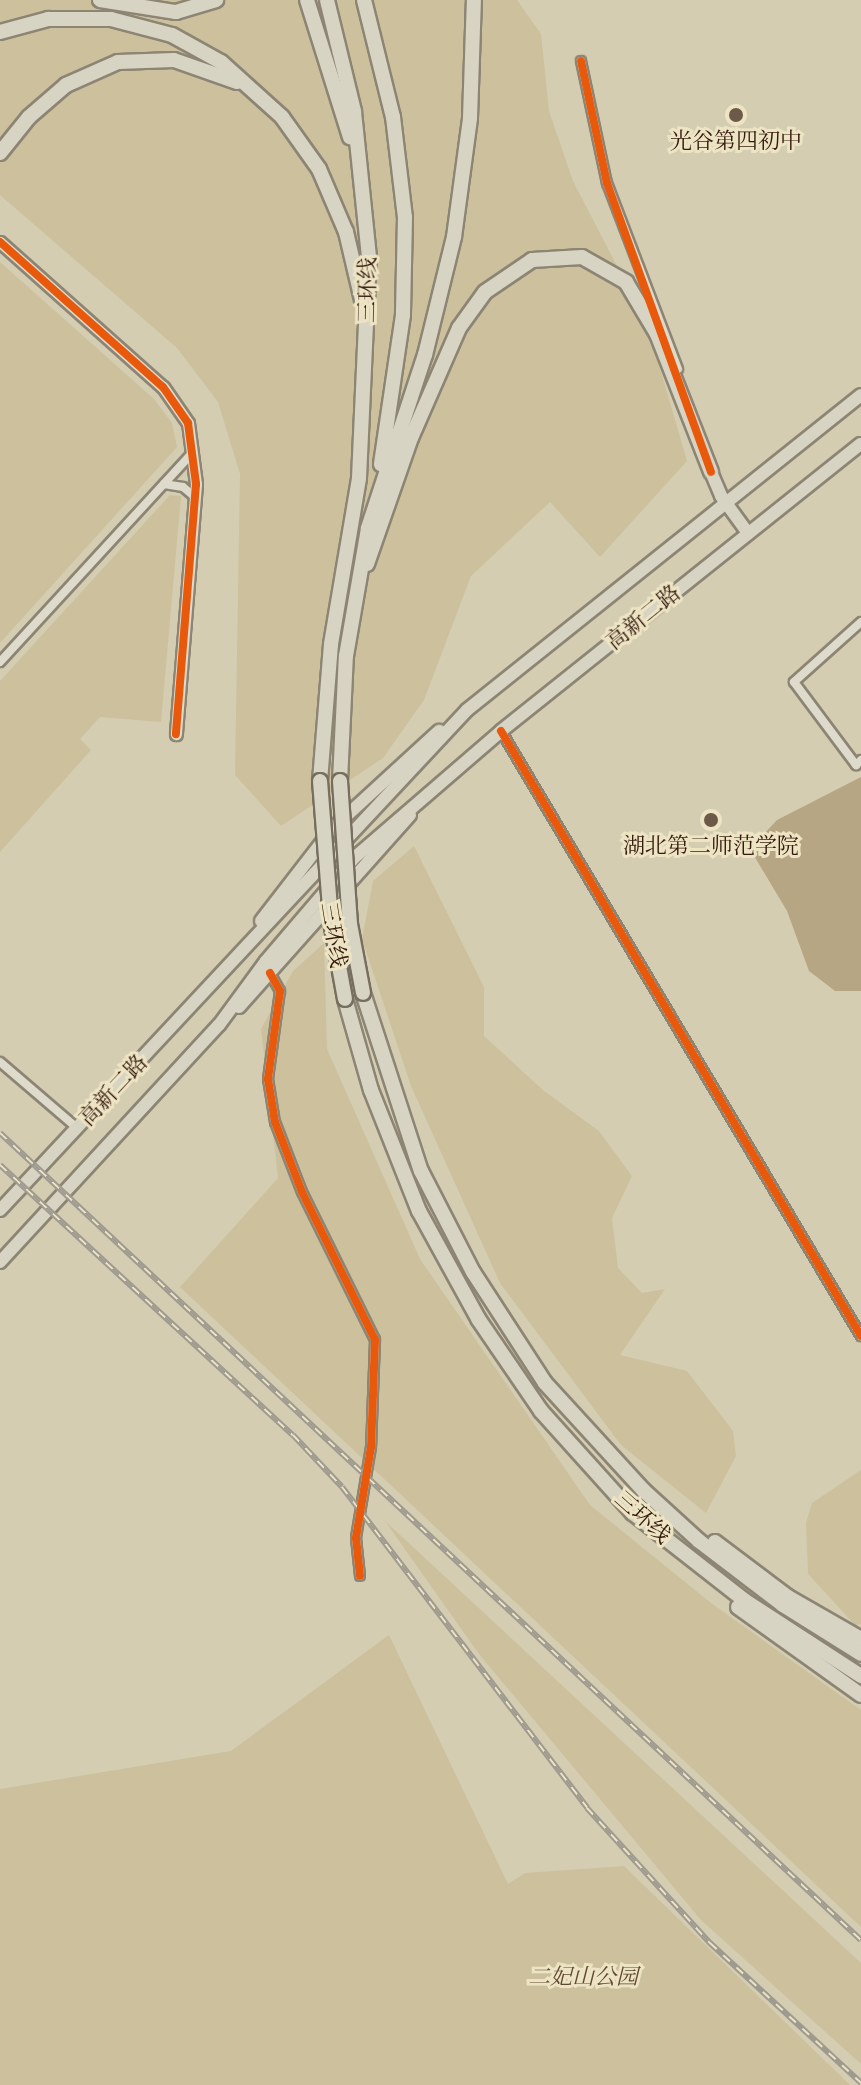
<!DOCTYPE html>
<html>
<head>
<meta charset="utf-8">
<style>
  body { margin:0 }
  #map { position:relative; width:861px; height:2085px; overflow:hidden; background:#d5cdb2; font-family:"Libre Caslon Text","Noto Serif SC",serif }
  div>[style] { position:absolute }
  .green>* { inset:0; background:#ccc09d }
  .water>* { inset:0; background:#b6a684 }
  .roads { filter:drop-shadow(2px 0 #8d8574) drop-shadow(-2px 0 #8d8574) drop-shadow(0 2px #8d8574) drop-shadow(0 -2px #8d8574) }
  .street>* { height:8px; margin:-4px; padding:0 4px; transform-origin:4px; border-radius:4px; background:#dedbcc }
  .secondary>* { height:11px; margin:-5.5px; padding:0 5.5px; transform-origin:5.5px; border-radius:5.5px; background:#dedbcc }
  .primary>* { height:12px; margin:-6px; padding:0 6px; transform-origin:6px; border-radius:6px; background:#d8d4c4 }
  .highway>* { height:14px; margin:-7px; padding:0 7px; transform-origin:7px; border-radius:7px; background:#d8d4c4 }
  .rail>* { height:6px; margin-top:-3px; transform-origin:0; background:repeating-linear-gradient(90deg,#ede4c4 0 9px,#9f9a8f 0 18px); box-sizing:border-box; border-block:2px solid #9f9a8f }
  .bridges { filter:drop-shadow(2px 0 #766e5f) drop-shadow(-2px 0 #766e5f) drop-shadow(0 2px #766e5f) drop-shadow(0 -2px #766e5f) }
  .highway-bridge>* { height:14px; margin:-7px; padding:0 7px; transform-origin:7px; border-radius:7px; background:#d8d4c4 }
  .cycleway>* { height:8px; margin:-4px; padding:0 4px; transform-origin:4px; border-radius:4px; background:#e8590c }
  .dots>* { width:22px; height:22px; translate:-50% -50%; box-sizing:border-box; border:4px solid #ede4c4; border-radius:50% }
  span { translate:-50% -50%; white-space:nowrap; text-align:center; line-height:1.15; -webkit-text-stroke:6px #ede4c4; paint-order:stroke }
  .poi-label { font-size:22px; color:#351b0f }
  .street-label { font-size:22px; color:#351b0f }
  .park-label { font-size:22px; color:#604934; font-style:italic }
</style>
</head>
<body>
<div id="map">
  <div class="green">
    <i style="clip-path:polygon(0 0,517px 0,541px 34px,549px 111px,573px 181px,647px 324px,687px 461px,600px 557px,550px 502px,471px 576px,424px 700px,383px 758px,281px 826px,235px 775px,240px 474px,218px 402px,177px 348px,0 195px)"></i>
    <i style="clip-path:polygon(0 262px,154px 399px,172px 423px,177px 447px,0 643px)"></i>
    <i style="clip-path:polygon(170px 495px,181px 496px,161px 722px,100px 717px,80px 739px,91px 750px,0 852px,0 681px)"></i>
    <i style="clip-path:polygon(414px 846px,484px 987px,484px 1036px,544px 1091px,599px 1131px,632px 1176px,612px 1218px,618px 1268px,642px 1293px,665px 1289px,620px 1355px,687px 1371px,733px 1431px,736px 1456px,706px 1513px,621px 1445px,500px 1283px,411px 1086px,362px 939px,373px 881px)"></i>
    <i style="clip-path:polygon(324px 943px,327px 1049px,420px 1259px,590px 1505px,711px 1603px,861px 1710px,861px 1927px,180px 1287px,278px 1178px,261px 1029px,293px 971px)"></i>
    <i style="clip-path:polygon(861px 1470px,861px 1624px,855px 1625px,808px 1574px,806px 1523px,812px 1503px)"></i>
    <i style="clip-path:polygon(385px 1521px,861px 1963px,861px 2064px,701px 1920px,479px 1654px)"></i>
    <i style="clip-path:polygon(389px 1635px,508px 1884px,525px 1873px,624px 1866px,850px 2085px,0 2085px,0 1789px,231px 1751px)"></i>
  </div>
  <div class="water">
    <i style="clip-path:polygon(861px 777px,861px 991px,835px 991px,809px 971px,787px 911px,750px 849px,777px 820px)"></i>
  </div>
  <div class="roads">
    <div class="street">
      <i style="left:581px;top:61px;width:125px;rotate:78deg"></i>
      <i style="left:607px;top:183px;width:199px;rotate:69.1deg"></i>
      <i style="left:164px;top:484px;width:19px;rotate:9deg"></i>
      <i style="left:183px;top:487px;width:16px;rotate:40deg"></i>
      <i style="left:861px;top:622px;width:90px;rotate:138.2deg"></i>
      <i style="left:794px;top:682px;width:104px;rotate:53.2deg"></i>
      <i style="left:856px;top:765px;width:7px;rotate:-45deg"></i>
      <i style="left:0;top:662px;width:284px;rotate:-47.4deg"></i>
      <i style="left:501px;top:731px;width:704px;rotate:59.25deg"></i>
      <i style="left:270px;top:973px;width:21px;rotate:61deg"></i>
      <i style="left:280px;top:991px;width:89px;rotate:97.8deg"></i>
      <i style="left:268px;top:1079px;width:44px;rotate:80.8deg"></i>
      <i style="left:275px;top:1122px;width:75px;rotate:68.9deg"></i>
      <i style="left:302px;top:1192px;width:165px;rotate:63.7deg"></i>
      <i style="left:375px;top:1340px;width:107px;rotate:92.1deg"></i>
      <i style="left:371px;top:1447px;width:92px;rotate:99.4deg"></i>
      <i style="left:356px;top:1538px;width:38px;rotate:84deg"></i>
      <i style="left:0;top:1062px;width:101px;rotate:40.6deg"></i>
    </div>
    <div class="secondary">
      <i style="left:0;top:242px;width:218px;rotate:41.7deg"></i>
      <i style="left:163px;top:387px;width:44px;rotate:55.2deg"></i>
      <i style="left:188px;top:423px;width:62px;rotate:82.5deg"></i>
      <i style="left:196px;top:484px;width:251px;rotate:94.6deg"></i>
    </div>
    <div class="primary">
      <i style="left:711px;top:472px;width:26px;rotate:67deg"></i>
      <i style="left:721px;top:496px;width:46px;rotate:53.9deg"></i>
      <i style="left:261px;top:921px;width:118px;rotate:-52.3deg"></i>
      <i style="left:333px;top:828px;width:144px;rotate:-42.5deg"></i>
      <i style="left:239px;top:1007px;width:257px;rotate:-48.3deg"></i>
      <i style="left:0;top:1210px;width:684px;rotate:-46.95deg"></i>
      <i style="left:467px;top:710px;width:504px;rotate:-38.64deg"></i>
      <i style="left:0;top:1262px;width:323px;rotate:-47.3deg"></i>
      <i style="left:219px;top:1025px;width:79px;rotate:-53.7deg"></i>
      <i style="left:266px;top:961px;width:135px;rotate:-49.5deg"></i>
      <i style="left:354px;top:858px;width:194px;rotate:-40.8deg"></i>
      <i style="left:501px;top:731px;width:460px;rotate:-38.6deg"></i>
    </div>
    <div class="highway">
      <i style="left:100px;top:0;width:77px;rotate:9deg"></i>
      <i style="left:176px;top:12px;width:42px;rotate:-16.7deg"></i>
      <i style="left:307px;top:0;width:144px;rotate:72.6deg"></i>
      <i style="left:364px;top:0;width:121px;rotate:76.1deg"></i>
      <i style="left:393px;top:117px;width:101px;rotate:83.2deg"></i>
      <i style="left:405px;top:217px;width:98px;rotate:91.2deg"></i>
      <i style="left:403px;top:315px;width:151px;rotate:98.4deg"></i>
      <i style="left:0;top:32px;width:50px;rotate:-15.2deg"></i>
      <i style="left:48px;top:19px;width:63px"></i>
      <i style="left:111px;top:19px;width:63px;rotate:14.7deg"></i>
      <i style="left:172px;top:35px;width:56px;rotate:28.9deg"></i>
      <i style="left:221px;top:62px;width:82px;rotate:42deg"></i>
      <i style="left:282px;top:117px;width:64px;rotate:54.6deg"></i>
      <i style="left:319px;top:169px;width:69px;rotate:66.8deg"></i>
      <i style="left:346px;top:232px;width:70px;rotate:76.8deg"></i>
      <i style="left:0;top:153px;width:46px;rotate:-51.1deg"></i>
      <i style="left:29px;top:117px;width:49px;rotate:-40.9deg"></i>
      <i style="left:66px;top:85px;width:57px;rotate:-23.9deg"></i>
      <i style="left:118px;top:62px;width:56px;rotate:-2deg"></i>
      <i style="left:174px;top:60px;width:67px;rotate:19.2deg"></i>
      <i style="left:367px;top:564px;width:133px;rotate:-70.8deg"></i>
      <i style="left:411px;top:438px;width:120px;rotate:-66.4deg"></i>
      <i style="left:459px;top:328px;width:44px;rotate:-54.2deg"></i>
      <i style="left:485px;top:292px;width:57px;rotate:-34.2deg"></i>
      <i style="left:532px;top:260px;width:50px;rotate:-3.4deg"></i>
      <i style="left:582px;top:257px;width:51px;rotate:29.6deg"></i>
      <i style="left:626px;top:282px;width:61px;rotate:59.2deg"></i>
      <i style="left:657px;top:334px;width:148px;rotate:68.6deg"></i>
      <i style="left:320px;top:781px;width:137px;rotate:-85.4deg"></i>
      <i style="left:331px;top:644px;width:168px;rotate:-80.4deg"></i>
      <i style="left:359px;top:478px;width:221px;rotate:-87.4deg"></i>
      <i style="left:369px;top:257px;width:147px;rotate:-95.9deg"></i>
      <i style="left:354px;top:111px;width:114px;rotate:-103.7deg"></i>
      <i style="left:340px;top:781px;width:125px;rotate:-87.3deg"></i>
      <i style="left:346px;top:656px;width:130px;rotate:-80.2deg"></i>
      <i style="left:368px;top:528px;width:182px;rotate:-71.8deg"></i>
      <i style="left:425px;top:355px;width:122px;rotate:-76.2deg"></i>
      <i style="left:454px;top:237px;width:120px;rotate:-82.3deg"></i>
      <i style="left:470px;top:118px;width:118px;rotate:-88.1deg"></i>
      <i style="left:363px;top:993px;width:187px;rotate:72deg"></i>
      <i style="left:421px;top:1171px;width:114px;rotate:62.8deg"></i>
      <i style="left:473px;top:1272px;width:132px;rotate:57deg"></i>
      <i style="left:545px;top:1383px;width:145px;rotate:47.5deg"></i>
      <i style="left:643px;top:1490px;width:76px;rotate:42.3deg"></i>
      <i style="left:699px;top:1541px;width:106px;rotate:37.3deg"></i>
      <i style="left:783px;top:1605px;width:92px;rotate:32.1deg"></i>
      <i style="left:345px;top:999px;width:95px;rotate:74.1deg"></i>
      <i style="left:371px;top:1090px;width:130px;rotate:68.4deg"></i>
      <i style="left:419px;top:1211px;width:124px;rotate:61.2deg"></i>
      <i style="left:479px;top:1320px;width:110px;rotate:55.7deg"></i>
      <i style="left:541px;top:1411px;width:137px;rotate:48deg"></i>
      <i style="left:633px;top:1513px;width:141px;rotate:38.1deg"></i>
      <i style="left:744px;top:1600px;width:140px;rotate:33deg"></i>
      <i style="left:715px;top:1542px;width:91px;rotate:37deg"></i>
      <i style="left:788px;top:1597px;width:84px;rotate:29.9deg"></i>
      <i style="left:738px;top:1607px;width:151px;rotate:35.6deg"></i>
    </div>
  </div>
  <div class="rail">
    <i style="left:0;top:1133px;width:1180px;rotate:43.15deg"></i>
    <i style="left:0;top:1165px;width:398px;rotate:42.7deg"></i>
    <i style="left:293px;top:1435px;width:71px;rotate:46.7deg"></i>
    <i style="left:342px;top:1487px;width:404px;rotate:52.6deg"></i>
    <i style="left:587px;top:1808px;width:183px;rotate:47.7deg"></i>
    <i style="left:710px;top:1943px;width:206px;rotate:42.8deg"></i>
  </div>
  <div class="bridges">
    <div class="highway-bridge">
      <i style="left:320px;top:781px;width:141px;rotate:85.5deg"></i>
      <i style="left:331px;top:922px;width:78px;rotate:79.7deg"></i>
      <i style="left:340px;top:781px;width:143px;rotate:86deg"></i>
      <i style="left:350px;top:924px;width:70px;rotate:79.3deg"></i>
    </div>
  </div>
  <div class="cycleway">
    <i style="left:581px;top:61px;width:125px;rotate:78deg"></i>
    <i style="left:607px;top:183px;width:307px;rotate:70.2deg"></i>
    <i style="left:0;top:242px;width:218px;rotate:41.7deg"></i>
    <i style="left:163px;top:387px;width:44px;rotate:55.2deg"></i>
    <i style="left:188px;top:423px;width:62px;rotate:82.5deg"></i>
    <i style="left:196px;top:484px;width:251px;rotate:94.6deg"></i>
    <i style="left:501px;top:731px;width:704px;rotate:59.25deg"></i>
    <i style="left:270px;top:973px;width:21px;rotate:61deg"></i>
    <i style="left:280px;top:991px;width:89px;rotate:97.8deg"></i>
    <i style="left:268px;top:1079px;width:44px;rotate:80.8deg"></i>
    <i style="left:275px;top:1122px;width:75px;rotate:68.9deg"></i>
    <i style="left:302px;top:1192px;width:165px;rotate:63.7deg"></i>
    <i style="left:375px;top:1340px;width:107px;rotate:92.1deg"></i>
    <i style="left:371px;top:1447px;width:92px;rotate:99.4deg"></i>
    <i style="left:356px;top:1538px;width:38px;rotate:84deg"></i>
  </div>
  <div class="dots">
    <i style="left:736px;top:115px;background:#6d5948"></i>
    <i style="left:711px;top:820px;background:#6d5948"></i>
  </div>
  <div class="poi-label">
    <span style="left:736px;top:141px">光谷第四初中</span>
    <span style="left:711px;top:846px">湖北第二师范学院</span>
  </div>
  <div class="street-label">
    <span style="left:367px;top:290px;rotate:-89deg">三环线</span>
    <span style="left:643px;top:617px;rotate:-39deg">高新二路</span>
    <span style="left:334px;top:935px;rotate:81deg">三环线</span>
    <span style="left:113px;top:1090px;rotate:-47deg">高新二路</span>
    <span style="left:643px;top:1517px;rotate:42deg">三环线</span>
  </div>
  <div class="park-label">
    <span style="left:583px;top:1977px">二妃山公园</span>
  </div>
</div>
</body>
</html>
